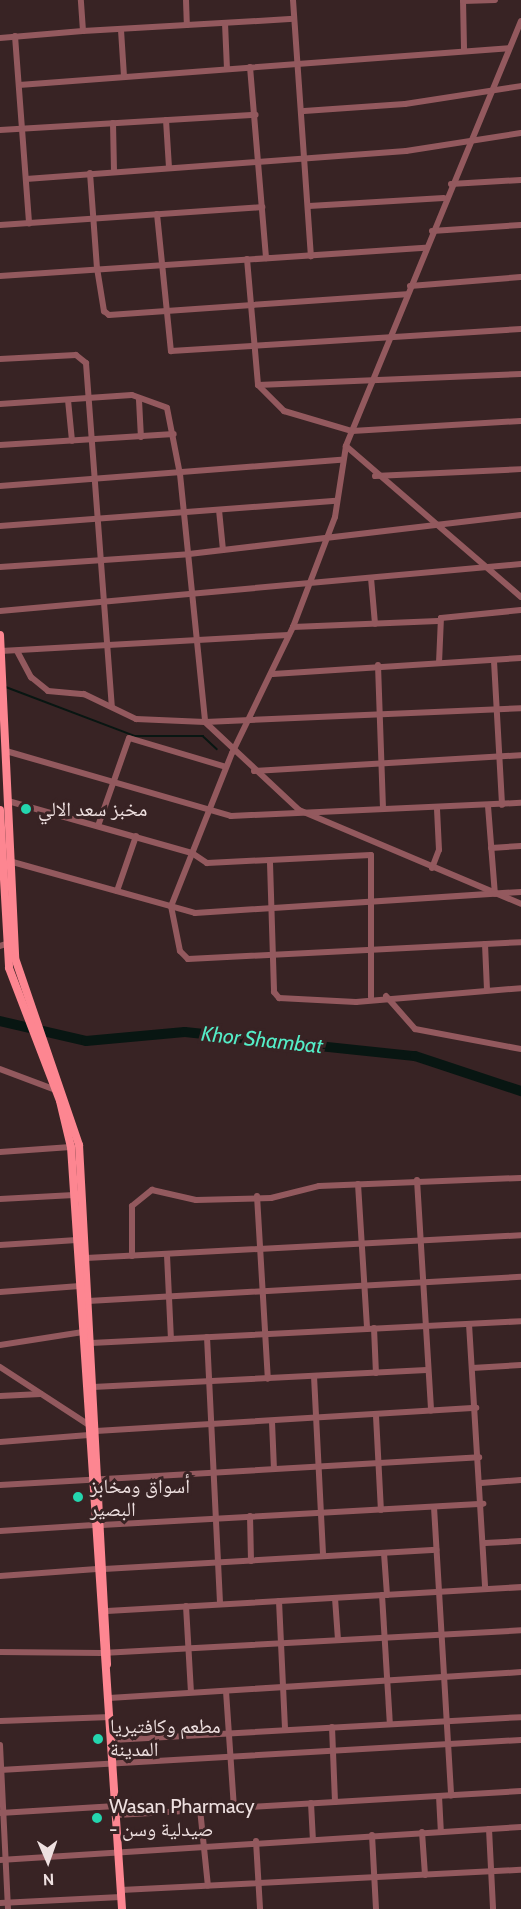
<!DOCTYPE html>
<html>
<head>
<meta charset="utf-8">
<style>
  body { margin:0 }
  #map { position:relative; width:521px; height:1909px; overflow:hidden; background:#382324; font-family:Cabin,"Noto Naskh Arabic",sans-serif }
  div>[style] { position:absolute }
  .stream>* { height:1.5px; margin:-0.75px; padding:0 0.75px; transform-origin:0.75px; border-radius:0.75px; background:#081612 }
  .river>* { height:10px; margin:-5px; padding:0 5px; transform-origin:5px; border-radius:5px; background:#081612 }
  .minor>* { height:6px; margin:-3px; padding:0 3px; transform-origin:3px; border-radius:3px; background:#93595e }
  .major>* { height:8px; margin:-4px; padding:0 4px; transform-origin:4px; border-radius:4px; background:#fd8691 }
  .dots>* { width:16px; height:16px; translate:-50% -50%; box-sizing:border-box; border:3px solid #382324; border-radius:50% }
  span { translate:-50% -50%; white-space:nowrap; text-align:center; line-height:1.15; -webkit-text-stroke:6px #382324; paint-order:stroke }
  .poi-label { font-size:20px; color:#eee0e0 }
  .left { translate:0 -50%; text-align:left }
  .water-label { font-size:21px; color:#54edc7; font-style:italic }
  .north { position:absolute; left:18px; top:1831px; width:60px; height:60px; -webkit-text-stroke:4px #382324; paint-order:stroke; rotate:178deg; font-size:16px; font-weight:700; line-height:24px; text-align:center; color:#eee0e0 }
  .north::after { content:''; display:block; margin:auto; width:21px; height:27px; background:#eee0e0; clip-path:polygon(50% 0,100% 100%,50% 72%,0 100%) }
</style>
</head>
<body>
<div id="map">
  <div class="stream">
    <i style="left:6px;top:687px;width:138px;rotate:20.8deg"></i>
    <i style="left:135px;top:736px;width:68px"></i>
    <i style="left:203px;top:736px;width:19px;rotate:43deg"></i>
  </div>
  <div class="river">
    <i style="left:0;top:1021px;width:88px;rotate:13.1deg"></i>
    <i style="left:86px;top:1041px;width:99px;rotate:-5.2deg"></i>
    <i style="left:185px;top:1032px;width:231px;rotate:6deg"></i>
    <i style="left:415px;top:1056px;width:112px;rotate:18.3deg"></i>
  </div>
  <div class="minor">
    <i style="left:186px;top:0;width:25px;rotate:88deg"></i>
    <i style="left:293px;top:0;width:257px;rotate:86deg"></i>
    <i style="left:463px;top:0;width:49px;rotate:88.8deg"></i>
    <i style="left:463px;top:1px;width:32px;rotate:-2deg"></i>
    <i style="left:521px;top:21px;width:460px;rotate:112.4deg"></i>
    <i style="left:346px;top:446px;width:72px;rotate:98.8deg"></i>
    <i style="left:335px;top:517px;width:118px;rotate:110.9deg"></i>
    <i style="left:293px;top:627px;width:140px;rotate:115.8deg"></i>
    <i style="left:232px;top:753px;width:165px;rotate:111.7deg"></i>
    <i style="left:171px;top:906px;width:46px;rotate:78.7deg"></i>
    <i style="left:180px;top:951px;width:11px;rotate:45deg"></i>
    <i style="left:188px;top:959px;width:333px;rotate:-2.9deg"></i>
    <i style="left:225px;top:23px;width:45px;rotate:87.5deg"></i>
    <i style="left:121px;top:30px;width:46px;rotate:86.3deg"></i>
    <i style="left:83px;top:31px;width:211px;rotate:-3.3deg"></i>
    <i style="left:15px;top:36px;width:188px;rotate:85.7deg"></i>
    <i style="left:0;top:38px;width:83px;rotate:-4.8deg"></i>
    <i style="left:83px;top:31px;width:31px;rotate:-94deg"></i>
    <i style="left:250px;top:67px;width:192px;rotate:85.2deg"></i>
    <i style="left:19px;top:85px;width:491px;rotate:-4.3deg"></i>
    <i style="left:304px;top:111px;width:101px;rotate:-4deg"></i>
    <i style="left:405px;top:104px;width:117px;rotate:-8.8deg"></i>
    <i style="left:166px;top:120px;width:48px;rotate:86.4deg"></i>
    <i style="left:113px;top:123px;width:48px;rotate:88.8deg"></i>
    <i style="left:0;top:130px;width:256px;rotate:-3.4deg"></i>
    <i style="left:90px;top:173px;width:95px;rotate:85.8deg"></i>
    <i style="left:97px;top:268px;width:44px;rotate:80.8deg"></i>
    <i style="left:104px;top:311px;width:6px;rotate:39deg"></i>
    <i style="left:109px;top:315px;width:298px;rotate:-4deg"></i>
    <i style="left:26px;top:179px;width:381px;rotate:-4.2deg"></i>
    <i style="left:406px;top:151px;width:116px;rotate:-8.9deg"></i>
    <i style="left:451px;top:184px;width:70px;rotate:-3.3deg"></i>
    <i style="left:309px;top:206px;width:135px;rotate:-3.4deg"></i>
    <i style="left:157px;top:214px;width:138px;rotate:84.2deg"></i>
    <i style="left:171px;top:351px;width:351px;rotate:-3.6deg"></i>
    <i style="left:0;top:225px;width:263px;rotate:-3.9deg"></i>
    <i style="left:432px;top:231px;width:89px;rotate:-3.9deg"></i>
    <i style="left:247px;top:259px;width:126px;rotate:85deg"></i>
    <i style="left:258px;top:385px;width:37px;rotate:45deg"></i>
    <i style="left:284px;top:411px;width:71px;rotate:16.4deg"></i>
    <i style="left:352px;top:431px;width:169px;rotate:-3.4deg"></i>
    <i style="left:0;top:276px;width:426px;rotate:-3.8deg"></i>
    <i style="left:410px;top:286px;width:111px;rotate:-4.6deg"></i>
    <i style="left:0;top:359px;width:76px;rotate:-3deg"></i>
    <i style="left:76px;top:355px;width:13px;rotate:39deg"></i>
    <i style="left:86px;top:363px;width:344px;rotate:85.7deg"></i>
    <i style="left:258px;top:385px;width:263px;rotate:-2.4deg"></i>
    <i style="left:68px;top:400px;width:41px;rotate:84.4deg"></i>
    <i style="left:139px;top:400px;width:37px;rotate:87deg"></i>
    <i style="left:0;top:404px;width:132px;rotate:-3.9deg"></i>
    <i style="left:132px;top:395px;width:37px;rotate:20deg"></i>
    <i style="left:167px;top:408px;width:67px;rotate:78.9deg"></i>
    <i style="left:180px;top:474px;width:249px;rotate:84.2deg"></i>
    <i style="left:205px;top:722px;width:316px;rotate:-2.5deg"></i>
    <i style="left:0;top:445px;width:174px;rotate:-3.6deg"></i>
    <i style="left:346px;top:446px;width:231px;rotate:40.8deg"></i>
    <i style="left:375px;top:476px;width:146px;rotate:-2.7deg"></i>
    <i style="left:0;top:486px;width:342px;rotate:-4.4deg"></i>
    <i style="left:219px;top:510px;width:40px;rotate:84.3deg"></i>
    <i style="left:0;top:526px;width:337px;rotate:-4.3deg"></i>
    <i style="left:0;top:567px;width:189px;rotate:-3.9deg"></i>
    <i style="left:189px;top:554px;width:334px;rotate:-6.7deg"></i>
    <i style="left:371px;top:578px;width:46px;rotate:85deg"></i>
    <i style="left:0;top:611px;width:523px;rotate:-5.15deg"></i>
    <i style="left:293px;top:627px;width:145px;rotate:-2.4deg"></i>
    <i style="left:1px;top:651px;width:288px;rotate:-3.2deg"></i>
    <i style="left:17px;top:651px;width:30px;rotate:62deg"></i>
    <i style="left:31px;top:677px;width:22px;rotate:39deg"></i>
    <i style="left:48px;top:691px;width:36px;rotate:5deg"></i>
    <i style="left:84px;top:694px;width:58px;rotate:25.7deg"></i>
    <i style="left:136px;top:719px;width:69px;rotate:2.5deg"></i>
    <i style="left:205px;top:722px;width:129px;rotate:43.1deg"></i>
    <i style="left:299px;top:810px;width:241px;rotate:22.9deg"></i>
    <i style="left:494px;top:661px;width:144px;rotate:86.8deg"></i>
    <i style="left:439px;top:663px;width:45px;rotate:-87.5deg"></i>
    <i style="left:441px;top:618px;width:80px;rotate:-5.7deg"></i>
    <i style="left:378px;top:665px;width:144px;rotate:88deg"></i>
    <i style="left:273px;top:674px;width:249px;rotate:-3.7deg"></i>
    <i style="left:6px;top:751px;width:234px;rotate:16.1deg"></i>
    <i style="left:231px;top:816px;width:290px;rotate:-2.6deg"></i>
    <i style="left:254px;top:771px;width:267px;rotate:-3.4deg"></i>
    <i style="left:8px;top:801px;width:191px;rotate:15.8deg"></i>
    <i style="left:192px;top:853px;width:18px;rotate:34deg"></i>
    <i style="left:207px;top:863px;width:164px;rotate:-2.8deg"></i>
    <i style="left:371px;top:855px;width:142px;rotate:90deg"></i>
    <i style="left:488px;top:806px;width:88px;rotate:85.5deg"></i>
    <i style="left:98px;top:826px;width:93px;rotate:-70.6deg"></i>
    <i style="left:129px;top:738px;width:101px;rotate:16.6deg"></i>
    <i style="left:491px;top:848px;width:30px;rotate:-4deg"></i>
    <i style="left:9px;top:861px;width:193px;rotate:15.6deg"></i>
    <i style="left:195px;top:913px;width:327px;rotate:-3.7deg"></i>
    <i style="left:270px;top:863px;width:129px;rotate:88.2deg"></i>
    <i style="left:274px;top:992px;width:8px;rotate:50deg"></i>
    <i style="left:279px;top:998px;width:77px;rotate:3deg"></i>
    <i style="left:356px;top:1002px;width:166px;rotate:-4.8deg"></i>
    <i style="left:432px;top:868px;width:19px;rotate:-69deg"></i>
    <i style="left:439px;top:850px;width:41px;rotate:-92.8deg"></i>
    <i style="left:117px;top:891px;width:58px;rotate:-70.9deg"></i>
    <i style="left:485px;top:944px;width:46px;rotate:87.5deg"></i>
    <i style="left:0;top:946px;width:6px;rotate:-18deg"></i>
    <i style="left:386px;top:996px;width:44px;rotate:48.7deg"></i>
    <i style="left:415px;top:1029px;width:108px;rotate:10.7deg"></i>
    <i style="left:0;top:1069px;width:60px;rotate:20.6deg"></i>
    <i style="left:0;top:1152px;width:71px;rotate:-4deg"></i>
    <i style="left:417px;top:1180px;width:231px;rotate:86.5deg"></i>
    <i style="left:358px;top:1184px;width:145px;rotate:86.4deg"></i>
    <i style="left:257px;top:1196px;width:183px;rotate:86.6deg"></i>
    <i style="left:0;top:1199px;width:74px;rotate:-3.1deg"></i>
    <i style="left:0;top:1245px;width:77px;rotate:-3.7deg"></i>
    <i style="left:167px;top:1255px;width:84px;rotate:87.3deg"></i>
    <i style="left:132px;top:1256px;width:50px;rotate:-90deg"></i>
    <i style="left:132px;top:1206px;width:26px;rotate:-39deg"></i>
    <i style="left:152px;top:1190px;width:45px;rotate:12.8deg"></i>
    <i style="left:196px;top:1200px;width:75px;rotate:-1.5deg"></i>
    <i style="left:271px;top:1198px;width:49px;rotate:-14deg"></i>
    <i style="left:319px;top:1186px;width:202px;rotate:-2.3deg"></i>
    <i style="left:86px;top:1258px;width:436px;rotate:-3deg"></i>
    <i style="left:0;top:1292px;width:80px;rotate:-4.3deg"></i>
    <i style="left:88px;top:1301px;width:434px;rotate:-3.2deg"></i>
    <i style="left:469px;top:1324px;width:265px;rotate:86.5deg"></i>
    <i style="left:374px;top:1328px;width:45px;rotate:87.5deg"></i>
    <i style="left:207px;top:1337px;width:267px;rotate:87.2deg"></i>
    <i style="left:91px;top:1343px;width:431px;rotate:-2.9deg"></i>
    <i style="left:0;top:1345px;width:84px;rotate:-8.9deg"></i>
    <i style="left:0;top:1367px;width:106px;rotate:33.1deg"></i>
    <i style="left:472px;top:1368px;width:49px;rotate:-3.5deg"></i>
    <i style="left:314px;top:1376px;width:180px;rotate:87.1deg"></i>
    <i style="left:93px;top:1387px;width:334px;rotate:-2.9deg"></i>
    <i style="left:0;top:1396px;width:41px;rotate:-2.8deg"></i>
    <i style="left:376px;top:1416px;width:94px;rotate:87deg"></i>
    <i style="left:272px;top:1422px;width:47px;rotate:87.6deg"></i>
    <i style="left:96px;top:1431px;width:381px;rotate:-3.5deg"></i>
    <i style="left:0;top:1442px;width:89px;rotate:-4.5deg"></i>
    <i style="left:481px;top:1483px;width:40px;rotate:-4.3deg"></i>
    <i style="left:0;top:1485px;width:480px;rotate:-3.3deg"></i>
    <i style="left:434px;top:1507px;width:289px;rotate:86.6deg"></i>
    <i style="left:250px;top:1516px;width:45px;rotate:88.7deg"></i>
    <i style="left:102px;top:1525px;width:382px;rotate:-3.2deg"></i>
    <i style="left:0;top:1531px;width:94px;rotate:-3.7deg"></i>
    <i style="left:485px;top:1543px;width:36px;rotate:-3deg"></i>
    <i style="left:384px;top:1553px;width:42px;rotate:85.9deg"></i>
    <i style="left:104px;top:1569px;width:333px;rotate:-3.3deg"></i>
    <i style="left:0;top:1576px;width:97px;rotate:-4.1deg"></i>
    <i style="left:382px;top:1595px;width:129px;rotate:86.5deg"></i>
    <i style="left:335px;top:1598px;width:42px;rotate:85.9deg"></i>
    <i style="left:279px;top:1601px;width:129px;rotate:87.3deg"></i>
    <i style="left:186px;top:1606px;width:86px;rotate:86.7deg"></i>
    <i style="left:107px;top:1611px;width:415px;rotate:-3.3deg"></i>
    <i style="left:0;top:1652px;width:102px;rotate:0.6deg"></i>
    <i style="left:102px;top:1653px;width:420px;rotate:-3.1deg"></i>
    <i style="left:226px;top:1691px;width:116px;rotate:86.1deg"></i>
    <i style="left:109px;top:1698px;width:413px;rotate:-3.6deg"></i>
    <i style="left:0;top:1721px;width:111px;rotate:-2.1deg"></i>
    <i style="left:332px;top:1727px;width:75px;rotate:87.7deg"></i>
    <i style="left:112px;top:1740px;width:410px;rotate:-3.2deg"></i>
    <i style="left:0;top:1745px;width:164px;rotate:87.2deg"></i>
    <i style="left:0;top:1770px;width:522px;rotate:-3.3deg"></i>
    <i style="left:439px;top:1796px;width:35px;rotate:87deg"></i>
    <i style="left:311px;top:1803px;width:35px;rotate:87deg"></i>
    <i style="left:200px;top:1809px;width:77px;rotate:84.1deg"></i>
    <i style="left:0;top:1813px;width:116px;rotate:-3.5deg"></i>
    <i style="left:117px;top:1815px;width:405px;rotate:-3.4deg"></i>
    <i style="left:489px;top:1829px;width:80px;rotate:87.1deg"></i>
    <i style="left:422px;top:1832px;width:43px;rotate:86deg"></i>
    <i style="left:372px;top:1835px;width:74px;rotate:86.9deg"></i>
    <i style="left:256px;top:1841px;width:68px;rotate:86.6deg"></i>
    <i style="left:0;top:1860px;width:522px;rotate:-3.62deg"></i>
    <i style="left:121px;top:1890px;width:400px;rotate:-2.9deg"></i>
    <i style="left:0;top:1903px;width:121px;rotate:-2.8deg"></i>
  </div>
  <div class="major">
    <i style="left:0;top:635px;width:323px;rotate:87.3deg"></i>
    <i style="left:15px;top:958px;width:198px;rotate:71.1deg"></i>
    <i style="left:79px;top:1145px;width:520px;rotate:86.91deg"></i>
    <i style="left:0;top:810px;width:158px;rotate:86.7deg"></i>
    <i style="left:9px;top:968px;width:142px;rotate:69deg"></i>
    <i style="left:60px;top:1101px;width:47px;rotate:76.6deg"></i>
    <i style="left:71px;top:1147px;width:764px;rotate:86.17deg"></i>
  </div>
  <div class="dots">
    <i style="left:26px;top:809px;background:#24d5ae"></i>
    <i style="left:78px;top:1497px;background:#24d5ae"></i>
    <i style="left:98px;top:1739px;background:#24d5ae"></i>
    <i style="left:97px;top:1818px;background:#24d5ae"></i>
  </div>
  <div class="poi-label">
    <span class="left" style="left:38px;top:809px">مخبز سعد الالي</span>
    <span class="left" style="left:90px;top:1498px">أسواق ومخابز<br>البصير</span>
    <span class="left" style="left:110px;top:1738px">مطعم وكافتيريا<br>المدينة</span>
    <span class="left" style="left:109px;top:1818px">Wasan Pharmacy<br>- صيدلية وسن</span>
  </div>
  <div class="water-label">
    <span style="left:262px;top:1040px;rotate:6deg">Khor Shambat</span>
  </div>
  <div class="north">N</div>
</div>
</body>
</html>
